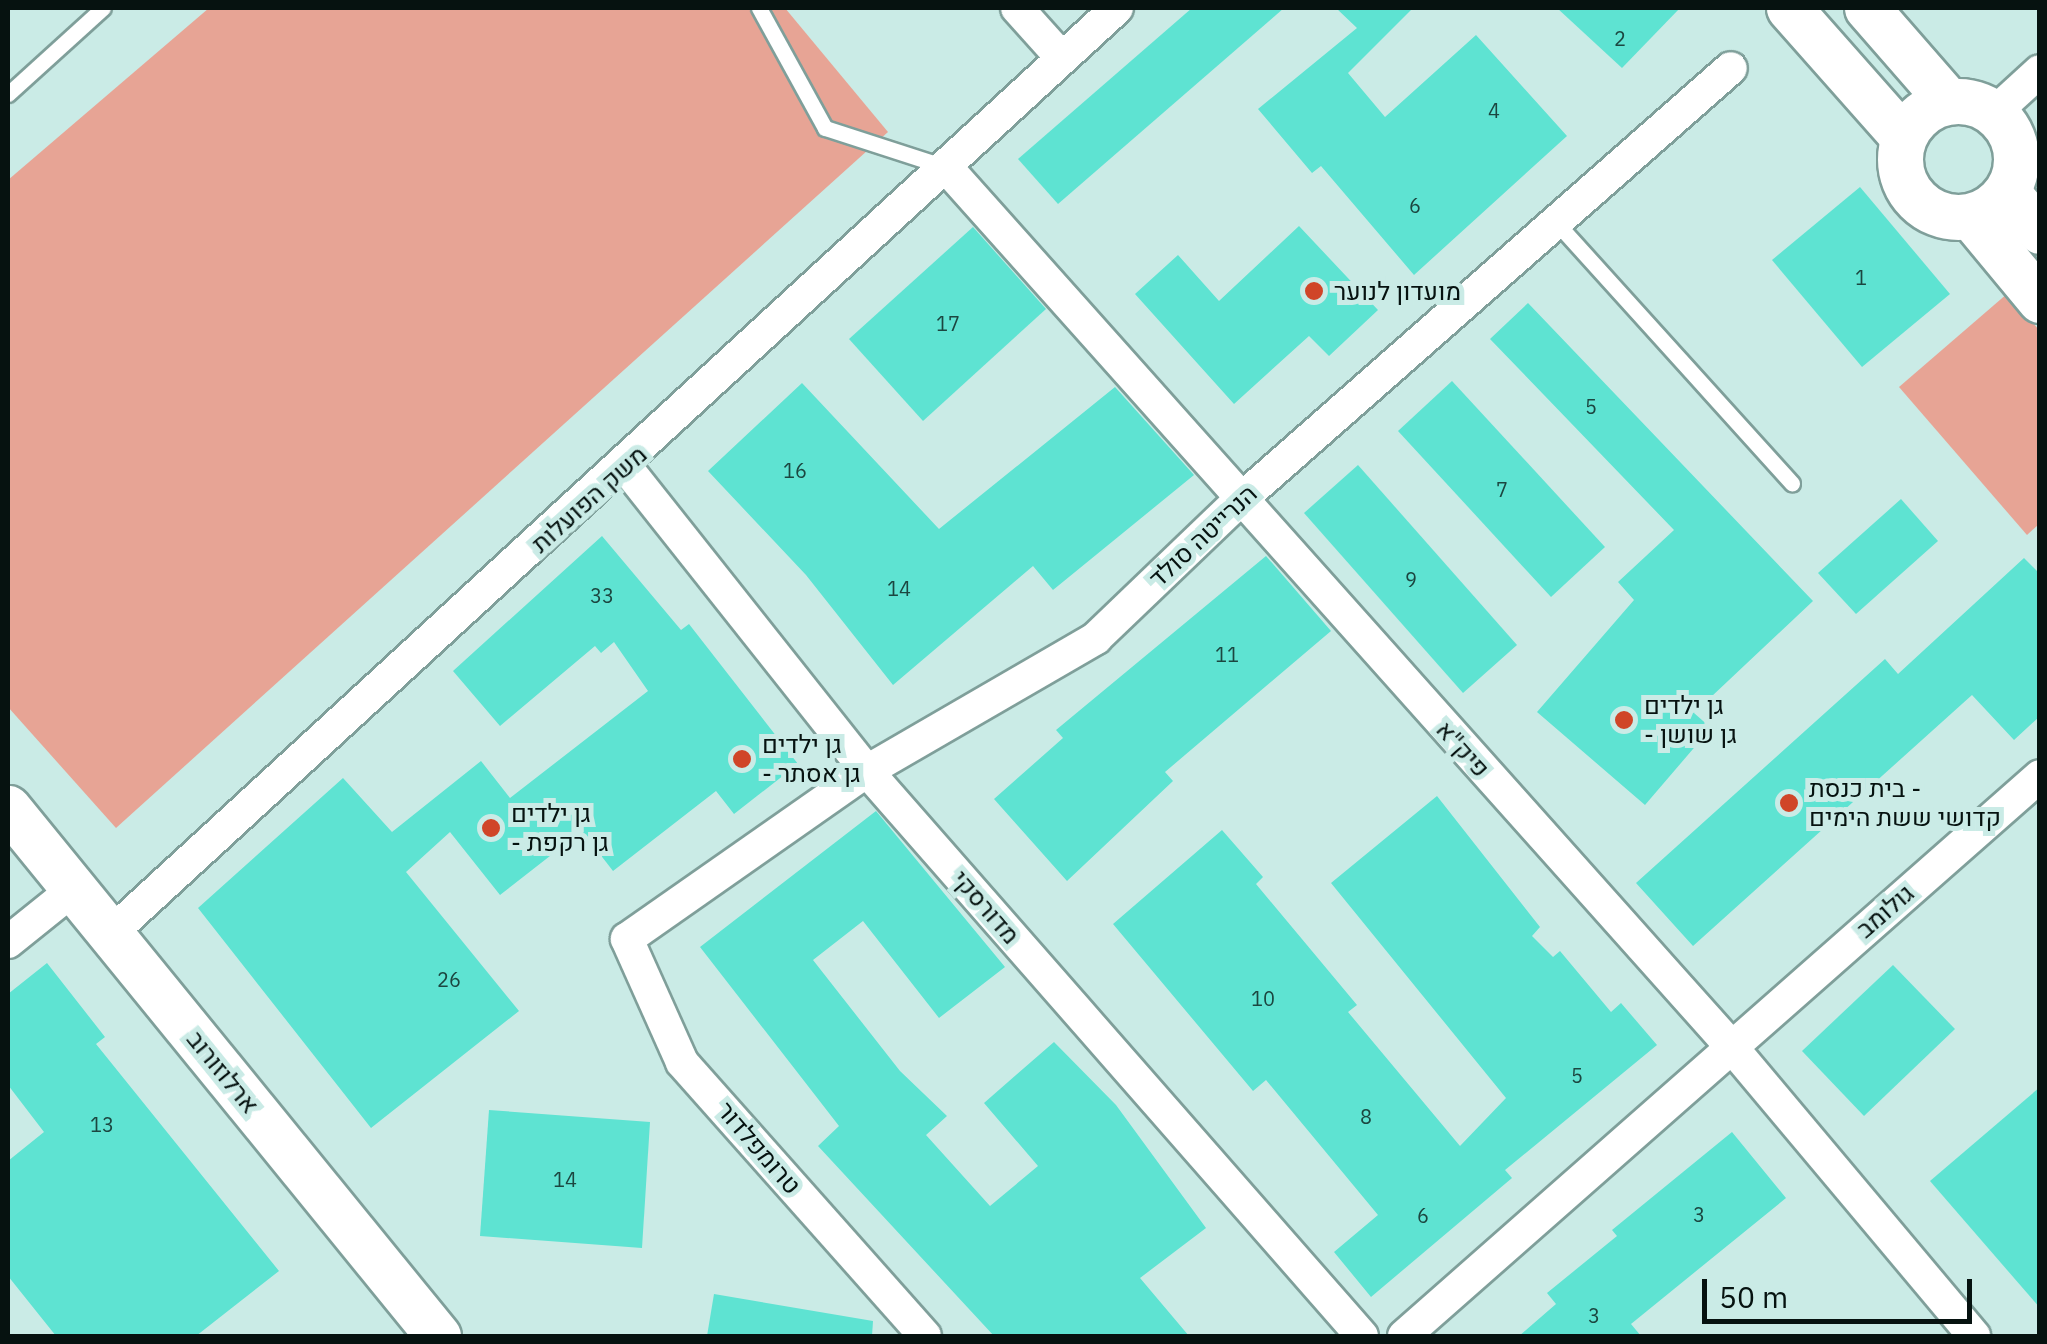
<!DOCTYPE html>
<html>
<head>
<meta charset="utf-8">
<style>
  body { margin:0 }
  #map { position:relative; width:2047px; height:1344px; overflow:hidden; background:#caebe6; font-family:"IBM Plex Sans",Heebo,sans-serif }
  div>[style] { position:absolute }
  .green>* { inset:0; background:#e7a495 }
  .building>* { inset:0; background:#5ee3d2 }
  .roads { filter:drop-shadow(2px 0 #7f9f9a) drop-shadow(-2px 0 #7f9f9a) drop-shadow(0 2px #7f9f9a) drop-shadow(0 -2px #7f9f9a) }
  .lane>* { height:15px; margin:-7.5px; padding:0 7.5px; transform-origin:7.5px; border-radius:7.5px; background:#fff }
  .street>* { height:32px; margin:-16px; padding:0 16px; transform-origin:16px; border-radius:16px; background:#fff }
  .secondary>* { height:45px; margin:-22.5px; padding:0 22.5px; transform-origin:22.5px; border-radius:22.5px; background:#fff }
  .secondary>.ring { margin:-22.5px; padding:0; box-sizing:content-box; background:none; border:45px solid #fff; border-radius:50% }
  .dots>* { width:28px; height:28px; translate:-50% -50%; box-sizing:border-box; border:5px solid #caebe6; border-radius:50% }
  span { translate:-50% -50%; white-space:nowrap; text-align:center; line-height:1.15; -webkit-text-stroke:10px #caebe6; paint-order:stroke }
  .number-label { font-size:20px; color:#1c4640 }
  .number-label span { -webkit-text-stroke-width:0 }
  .poi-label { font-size:25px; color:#061210 }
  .left { translate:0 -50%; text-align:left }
  .street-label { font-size:25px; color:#061210 }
  .frame { position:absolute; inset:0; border:10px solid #061210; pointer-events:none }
  .scale { position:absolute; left:1702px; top:1279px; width:270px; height:45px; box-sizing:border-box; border:5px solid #061210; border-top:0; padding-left:12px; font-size:30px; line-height:35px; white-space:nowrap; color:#061210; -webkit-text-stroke:8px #caebe6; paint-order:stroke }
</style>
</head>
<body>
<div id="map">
  <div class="green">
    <i style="clip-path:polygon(209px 8px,785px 8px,888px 132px,116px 828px,8px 707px,8px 180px)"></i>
    <i style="clip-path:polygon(2008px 293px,2039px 330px,2039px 524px,2027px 535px,1899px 387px)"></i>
  </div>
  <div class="building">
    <i style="clip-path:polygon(1192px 8px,1284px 8px,1058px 204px,1018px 159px)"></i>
    <i style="clip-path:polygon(1336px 8px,1413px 8px,1348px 73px,1385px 117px,1476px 35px,1567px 136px,1414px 275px,1321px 166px,1312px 173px,1258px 109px,1357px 28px)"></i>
    <i style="clip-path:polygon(1557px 8px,1680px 8px,1622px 68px)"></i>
    <i style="clip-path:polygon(1860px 187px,1950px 294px,1862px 367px,1772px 260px)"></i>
    <i style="clip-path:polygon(1299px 226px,1378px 310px,1329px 356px,1309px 336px,1234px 404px,1135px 294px,1178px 255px,1219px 301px)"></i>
    <i style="clip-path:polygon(973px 227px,1046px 309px,923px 421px,849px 339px)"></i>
    <i style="clip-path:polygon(1528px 303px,1813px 601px,1694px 713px,1711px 728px,1645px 805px,1537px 712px,1634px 600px,1618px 582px,1674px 530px,1490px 339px)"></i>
    <i style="clip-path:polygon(1452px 381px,1605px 547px,1551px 597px,1398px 431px)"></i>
    <i style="clip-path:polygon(802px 383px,939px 529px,1115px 387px,1194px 475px,1053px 590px,1033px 566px,893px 685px,806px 575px,708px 471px)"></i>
    <i style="clip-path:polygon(1358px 465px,1517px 645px,1463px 693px,1304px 513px)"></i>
    <i style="clip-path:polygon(1901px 499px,1938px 541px,1856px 614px,1818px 573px)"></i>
    <i style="clip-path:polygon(602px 536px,681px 630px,689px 624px,798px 764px,734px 814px,716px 791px,613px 871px,582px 831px,500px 895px,450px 832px,406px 872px,519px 1011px,371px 1128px,198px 908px,343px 778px,392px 832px,481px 761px,510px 798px,648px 691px,614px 642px,601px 653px,595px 646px,500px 726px,453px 671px)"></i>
    <i style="clip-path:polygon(1266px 556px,1331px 631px,1165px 772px,1173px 781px,1067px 881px,994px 799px,1063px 738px,1056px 730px)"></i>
    <i style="clip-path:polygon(2024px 558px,2040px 574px,2040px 716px,2014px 740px,1972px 695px,1693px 946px,1636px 883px,1885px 659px,1898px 674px)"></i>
    <i style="clip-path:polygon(1437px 796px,1540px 927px,1532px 936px,1553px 957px,1560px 951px,1611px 1012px,1621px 1003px,1657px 1045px,1505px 1170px,1512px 1178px,1371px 1297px,1334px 1252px,1378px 1215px,1266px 1080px,1253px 1091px,1113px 924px,1222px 830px,1263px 877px,1256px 884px,1357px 1005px,1348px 1012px,1460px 1146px,1506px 1098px,1331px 883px)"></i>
    <i style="clip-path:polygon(876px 811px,1005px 967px,939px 1018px,863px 921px,813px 960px,900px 1071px,947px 1116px,926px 1135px,990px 1206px,1038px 1166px,984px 1103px,1054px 1042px,1116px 1105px,1206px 1228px,1140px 1278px,1189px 1336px,994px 1336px,818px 1146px,839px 1126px,700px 947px)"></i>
    <i style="clip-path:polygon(47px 963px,105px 1037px,96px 1044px,279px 1271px,196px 1336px,56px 1336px,8px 1276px,8px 1161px,44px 1132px,8px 1085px,8px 994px)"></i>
    <i style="clip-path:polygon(1893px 965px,1955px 1029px,1864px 1116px,1802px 1051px)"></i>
    <i style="clip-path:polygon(2040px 1087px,2040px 1308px,1930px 1181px)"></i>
    <i style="clip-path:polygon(489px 1110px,650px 1122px,642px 1248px,480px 1236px)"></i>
    <i style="clip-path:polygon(1732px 1132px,1786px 1198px,1631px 1324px,1641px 1336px,1519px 1336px,1556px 1304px,1547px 1293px,1617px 1236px,1612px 1230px)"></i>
    <i style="clip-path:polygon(714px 1294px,873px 1321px,872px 1336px,707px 1336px)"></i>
  </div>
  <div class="roads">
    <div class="lane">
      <i style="left:759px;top:8px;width:137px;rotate:61.2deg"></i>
      <i style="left:825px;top:128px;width:127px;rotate:17.9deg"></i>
      <i style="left:8px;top:94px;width:128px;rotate:-42.2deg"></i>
      <i style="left:1554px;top:220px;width:355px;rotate:47.9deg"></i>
    </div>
    <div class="street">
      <i style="left:1017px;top:8px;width:67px;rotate:48deg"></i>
      <i style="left:1994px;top:113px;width:62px;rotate:-42.4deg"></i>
      <i style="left:946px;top:167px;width:1177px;rotate:48.24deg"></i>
      <i style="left:1730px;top:1045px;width:380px;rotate:50deg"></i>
      <i style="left:625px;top:466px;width:389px;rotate:51.6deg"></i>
      <i style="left:867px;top:771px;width:751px;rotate:48.78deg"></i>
      <i style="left:110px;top:934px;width:1368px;rotate:-42.6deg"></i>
      <i style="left:8px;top:942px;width:85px;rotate:-38.8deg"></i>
      <i style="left:925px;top:1336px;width:366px;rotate:-131.6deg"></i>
      <i style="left:682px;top:1062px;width:135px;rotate:-114.1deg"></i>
      <i style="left:627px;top:939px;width:293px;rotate:-35deg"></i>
      <i style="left:867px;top:771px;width:265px;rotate:-30.1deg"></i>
      <i style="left:1096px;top:638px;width:198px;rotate:-43.8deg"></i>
      <i style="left:1239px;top:501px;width:655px;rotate:-41.35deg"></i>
      <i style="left:1404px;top:1336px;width:847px;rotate:-41.36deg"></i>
    </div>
    <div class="secondary">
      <i style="left:1789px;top:8px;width:172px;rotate:48.5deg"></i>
      <i style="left:1867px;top:8px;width:123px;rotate:48.9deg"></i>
      <i class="ring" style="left:1900px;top:101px;width:71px;height:71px"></i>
      <i style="left:2007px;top:192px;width:51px;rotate:49.8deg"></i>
      <i style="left:1971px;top:217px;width:108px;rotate:50.3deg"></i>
      <i style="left:8px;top:808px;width:681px;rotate:50.84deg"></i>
    </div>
  </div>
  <div class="dots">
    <i style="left:1314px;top:291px;background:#d04528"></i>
    <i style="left:1624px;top:720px;background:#d04528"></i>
    <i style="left:742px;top:759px;background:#d04528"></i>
    <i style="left:1789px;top:803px;background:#d04528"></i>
    <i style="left:491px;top:828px;background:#d04528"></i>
  </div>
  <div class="number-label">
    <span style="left:1620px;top:38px">2</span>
    <span style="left:1494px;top:110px">4</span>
    <span style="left:1415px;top:205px">6</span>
    <span style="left:1861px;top:277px">1</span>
    <span style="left:948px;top:323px">17</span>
    <span style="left:1591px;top:406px">5</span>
    <span style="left:795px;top:470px">16</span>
    <span style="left:1502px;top:489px">7</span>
    <span style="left:1411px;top:579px">9</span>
    <span style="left:899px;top:588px">14</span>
    <span style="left:602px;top:595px">33</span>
    <span style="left:1227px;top:654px">11</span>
    <span style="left:449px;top:979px">26</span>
    <span style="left:1263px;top:998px">10</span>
    <span style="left:1577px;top:1075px">5</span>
    <span style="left:1366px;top:1116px">8</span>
    <span style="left:102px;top:1124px">13</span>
    <span style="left:565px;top:1179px">14</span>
    <span style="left:1699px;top:1214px">3</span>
    <span style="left:1423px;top:1215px">6</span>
    <span style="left:1594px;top:1315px">3</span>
  </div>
  <div class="poi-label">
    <span class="left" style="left:1334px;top:291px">מועדון לנוער</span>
    <span class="left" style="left:1644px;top:720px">גן ילדים<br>- גן שושן</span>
    <span class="left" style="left:762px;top:759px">גן ילדים<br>- גן אסתר</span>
    <span class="left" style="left:1809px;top:803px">בית כנסת -<br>קדושי ששת הימים</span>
    <span class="left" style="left:511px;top:828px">גן ילדים<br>- גן רקפת</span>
  </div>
  <div class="street-label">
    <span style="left:589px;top:499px;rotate:-42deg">משק הפועלות</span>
    <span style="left:1203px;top:536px;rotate:-43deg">הנרייטה סולד</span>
    <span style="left:1463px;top:749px;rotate:48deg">פיק"א</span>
    <span style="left:986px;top:907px;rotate:49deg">מדורסקי</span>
    <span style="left:1885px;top:911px;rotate:-41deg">גולומב</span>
    <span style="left:223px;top:1072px;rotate:51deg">ארלוזורוב</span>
    <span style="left:759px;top:1148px;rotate:49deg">טרומפלדור</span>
  </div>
  <div class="frame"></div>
  <div class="scale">50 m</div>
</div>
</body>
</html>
